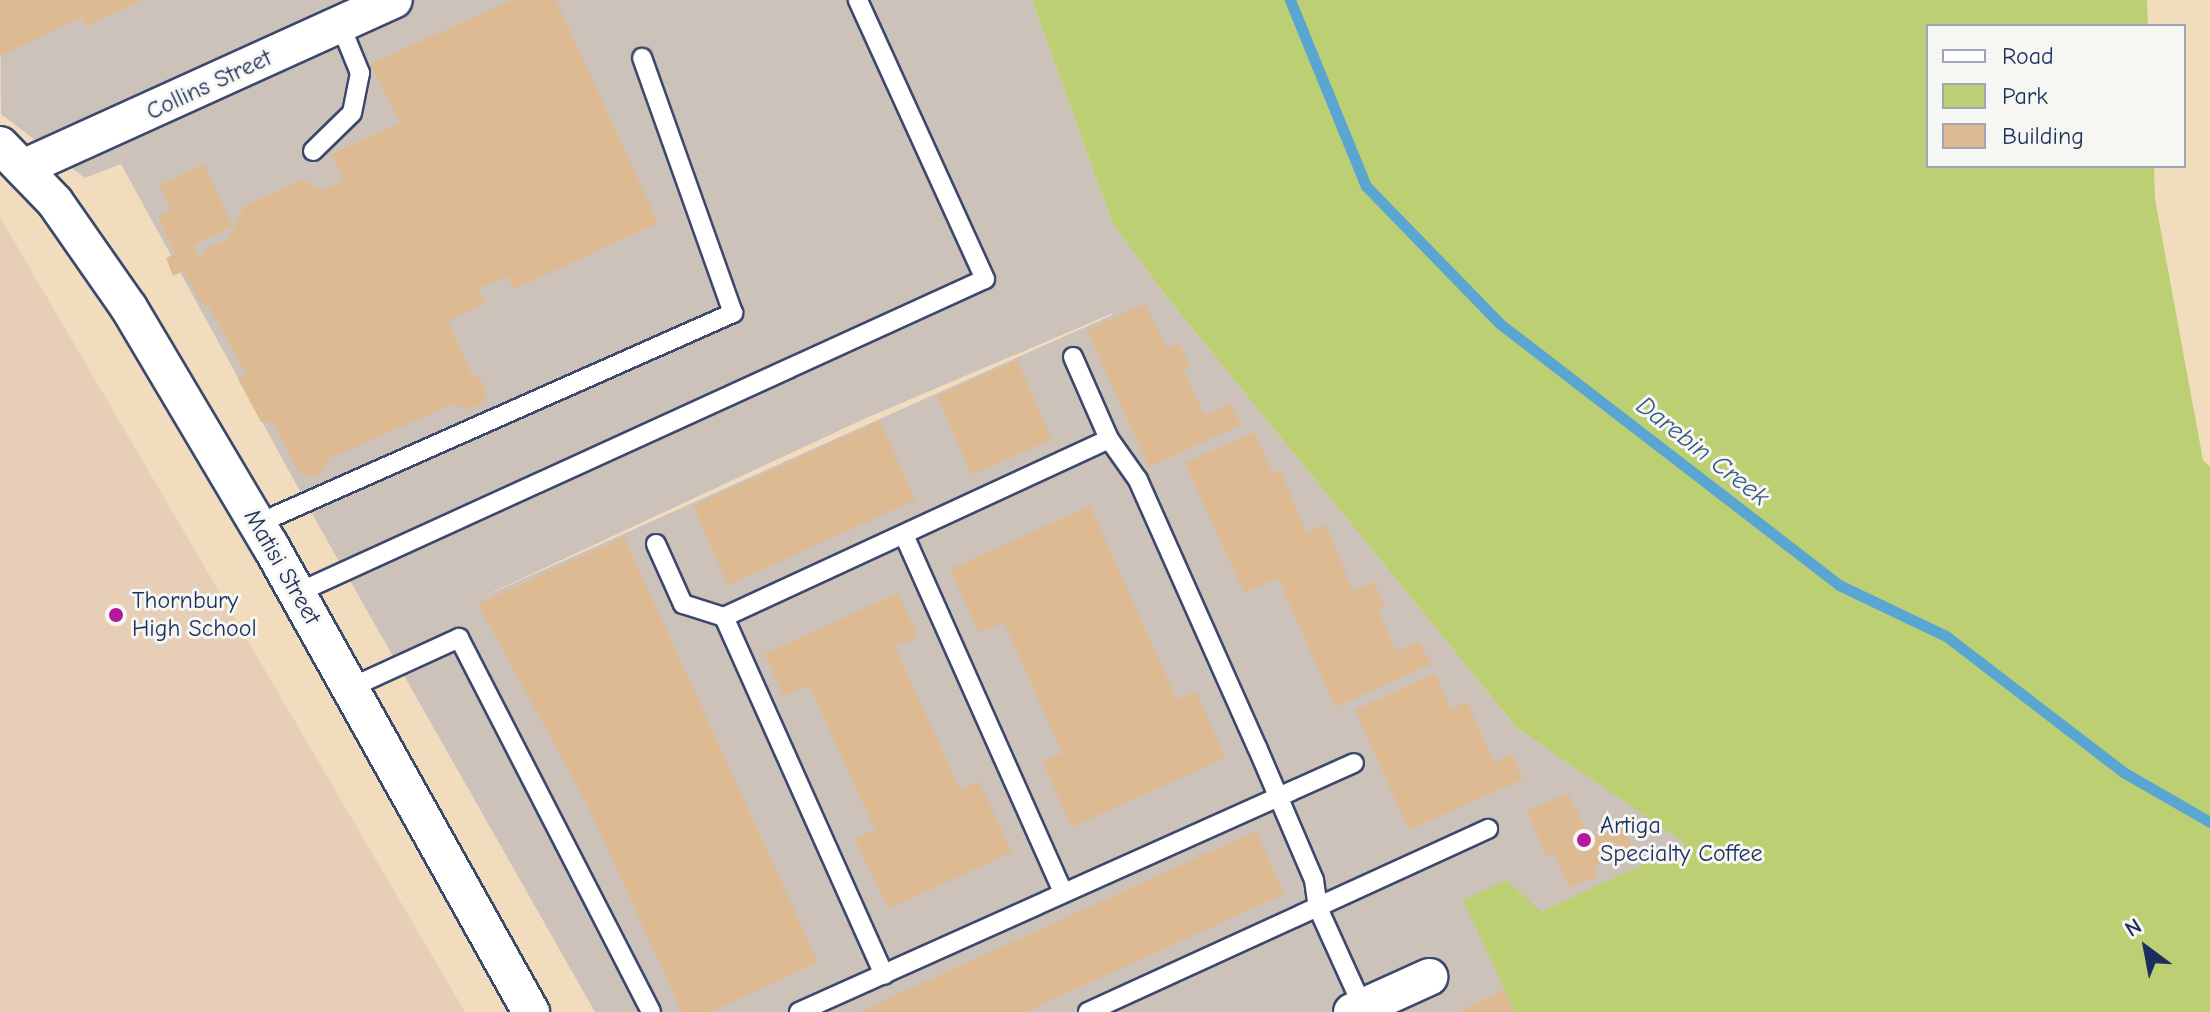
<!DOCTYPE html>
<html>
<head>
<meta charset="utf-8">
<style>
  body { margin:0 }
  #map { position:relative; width:2210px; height:1012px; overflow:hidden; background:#f1ddbe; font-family:"Comic Neue",sans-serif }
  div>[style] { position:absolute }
  .built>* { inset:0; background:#e7cfb7 }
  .industrial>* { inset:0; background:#cdc2b9 }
  .green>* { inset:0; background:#bccf72 }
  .stream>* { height:11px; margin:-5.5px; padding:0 5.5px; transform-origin:5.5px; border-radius:5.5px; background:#5aa6d2 }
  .building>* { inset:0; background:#ddba91 }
  .roads { filter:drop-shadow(2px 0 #3b496c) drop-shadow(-2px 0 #3b496c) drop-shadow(0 2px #3b496c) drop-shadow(0 -2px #3b496c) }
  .service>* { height:18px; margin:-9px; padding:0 9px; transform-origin:9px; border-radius:9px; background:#fff }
  .minor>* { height:36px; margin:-18px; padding:0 18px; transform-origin:18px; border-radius:18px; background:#fff }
  .dots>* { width:22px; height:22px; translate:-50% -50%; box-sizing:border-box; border:4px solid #f6f6f2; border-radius:50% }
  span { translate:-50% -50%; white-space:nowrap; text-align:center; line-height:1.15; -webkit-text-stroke:6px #f6f6f2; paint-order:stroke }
  .street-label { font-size:24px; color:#1b2f5e }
  .poi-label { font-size:24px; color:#1b2f5e }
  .left { translate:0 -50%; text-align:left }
  .water-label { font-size:26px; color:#315987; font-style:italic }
  .legend { position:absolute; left:1926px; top:24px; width:260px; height:144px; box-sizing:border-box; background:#f6f6f2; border:2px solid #9ea6b7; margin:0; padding:10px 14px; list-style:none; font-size:24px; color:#1b2f5e }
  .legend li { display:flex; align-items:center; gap:16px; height:40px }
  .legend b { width:40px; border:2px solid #9ea6b7 }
  .north { position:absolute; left:2106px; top:908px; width:80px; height:80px; -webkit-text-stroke:6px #f6f6f2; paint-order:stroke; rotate:328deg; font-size:22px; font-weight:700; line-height:32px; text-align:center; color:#1b2f5e }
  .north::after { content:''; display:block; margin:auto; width:28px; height:36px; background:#1b2f5e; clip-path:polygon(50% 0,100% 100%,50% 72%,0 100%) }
</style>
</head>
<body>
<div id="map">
  <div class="built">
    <i style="clip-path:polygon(0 217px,465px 1012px,0 1012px)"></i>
  </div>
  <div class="industrial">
    <i style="clip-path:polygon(evenodd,0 0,1032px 0,1113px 224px,1163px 292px,1517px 728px,1687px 844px,1541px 912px,1464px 900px,1515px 1012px,595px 1012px,319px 526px,121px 164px,85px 178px,1px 114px,0 0,1111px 314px,1112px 315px,467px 604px,864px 419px,1111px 314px)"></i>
  </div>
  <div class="green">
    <i style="clip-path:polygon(1032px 0,2147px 0,2148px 26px,1928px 26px,1928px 166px,2154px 166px,2155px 199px,2203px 460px,2210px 467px,2210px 1012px,1515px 1012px,1463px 900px,1507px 880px,1541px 912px,1686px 844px,1517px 728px,1163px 292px,1113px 224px)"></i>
  </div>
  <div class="stream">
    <i style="left:1290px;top:0;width:201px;rotate:67.8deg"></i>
    <i style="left:1366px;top:186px;width:191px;rotate:45.8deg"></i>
    <i style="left:1499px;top:323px;width:429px;rotate:37.6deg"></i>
    <i style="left:1839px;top:585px;width:119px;rotate:25.5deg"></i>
    <i style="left:1946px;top:636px;width:223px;rotate:37.5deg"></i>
    <i style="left:2123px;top:772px;width:100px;rotate:29.9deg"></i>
  </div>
  <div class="building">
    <i style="clip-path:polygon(0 0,143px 0,86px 26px,82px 17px,0 56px)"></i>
    <i style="clip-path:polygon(512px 0,556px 0,658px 223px,514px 289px,507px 276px,478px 289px,486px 303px,448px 321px,472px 375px,481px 379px,487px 394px,482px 403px,467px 410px,454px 404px,428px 415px,328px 459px,323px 472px,311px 478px,298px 472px,274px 423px,261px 422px,238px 379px,247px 375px,208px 305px,204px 307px,183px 271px,173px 276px,166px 258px,175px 254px,158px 217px,171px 211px,159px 185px,204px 164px,233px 227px,194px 245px,201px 261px,205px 250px,230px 238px,244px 206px,301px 180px,323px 190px,344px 181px,331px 154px,400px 123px,370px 64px)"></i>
    <i style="clip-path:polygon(1145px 304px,1167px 348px,1179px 343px,1190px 366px,1183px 368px,1204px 415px,1230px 404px,1241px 425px,1149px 467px,1087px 330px)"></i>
    <i style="clip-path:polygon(1017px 360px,1052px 439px,972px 475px,937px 396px)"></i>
    <i style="clip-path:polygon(880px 421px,915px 500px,728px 585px,693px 506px)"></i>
    <i style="clip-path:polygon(1254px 432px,1272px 473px,1280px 470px,1307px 533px,1326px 525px,1353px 591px,1374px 582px,1385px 606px,1378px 610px,1396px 651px,1419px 641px,1432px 664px,1335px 707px,1278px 578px,1244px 593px,1185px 463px)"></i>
    <i style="clip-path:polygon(1090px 506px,1177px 700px,1196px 691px,1225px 758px,1072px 827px,1042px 761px,1062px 753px,1004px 622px,979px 633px,950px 569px)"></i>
    <i style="clip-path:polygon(624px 537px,818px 962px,711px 1012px,682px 1012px,588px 806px,478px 604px)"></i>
    <i style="clip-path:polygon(898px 593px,918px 637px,895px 647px,960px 789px,979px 781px,1012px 852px,888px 909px,855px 838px,875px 830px,809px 685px,784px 696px,764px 654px)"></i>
    <i style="clip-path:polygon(1435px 673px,1451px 709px,1467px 702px,1494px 762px,1512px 754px,1523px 779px,1409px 830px,1355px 710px)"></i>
    <i style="clip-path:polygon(1568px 793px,1590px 837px,1622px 824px,1634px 850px,1593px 867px,1598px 876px,1569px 888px,1554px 853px,1546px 856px,1527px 811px)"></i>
    <i style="clip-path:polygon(1256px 831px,1284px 894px,1025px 1012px,859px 1012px)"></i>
    <i style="clip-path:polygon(1504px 990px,1514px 1012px,1457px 1012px)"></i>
  </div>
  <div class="roads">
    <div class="service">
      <i style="left:313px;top:151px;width:54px;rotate:-44.3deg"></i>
      <i style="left:352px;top:113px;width:41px;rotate:-78.7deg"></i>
      <i style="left:360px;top:73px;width:53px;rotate:-112.2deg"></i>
      <i style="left:1073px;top:357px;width:90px;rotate:66.3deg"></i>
      <i style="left:1109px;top:439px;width:50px;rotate:54.7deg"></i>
      <i style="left:1138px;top:480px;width:292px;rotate:66deg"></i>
      <i style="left:1257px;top:747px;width:145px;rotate:66.8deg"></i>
      <i style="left:1314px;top:880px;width:28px;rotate:82deg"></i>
      <i style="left:1318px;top:908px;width:109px;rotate:65.6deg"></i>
      <i style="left:257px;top:524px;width:521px;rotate:-23.91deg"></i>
      <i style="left:733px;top:313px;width:271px;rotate:-109.6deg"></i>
      <i style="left:904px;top:535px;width:391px;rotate:66deg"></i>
      <i style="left:656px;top:544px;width:66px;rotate:65.8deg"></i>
      <i style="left:683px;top:604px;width:43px;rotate:17.6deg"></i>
      <i style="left:724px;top:617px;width:392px;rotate:65.9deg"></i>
      <i style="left:297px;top:593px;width:756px;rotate:-24.53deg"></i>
      <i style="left:985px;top:279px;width:307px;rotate:-114.5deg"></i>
      <i style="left:724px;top:617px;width:424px;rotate:-24.8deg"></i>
      <i style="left:350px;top:688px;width:120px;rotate:-24.6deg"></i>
      <i style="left:459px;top:638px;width:420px;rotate:62.8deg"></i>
      <i style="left:799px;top:1012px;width:608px;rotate:-24.16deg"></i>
      <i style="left:1088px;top:1012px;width:440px;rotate:-24.6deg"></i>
    </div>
    <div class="minor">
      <i style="left:0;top:145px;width:79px;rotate:46deg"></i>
      <i style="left:55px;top:202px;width:129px;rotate:55.1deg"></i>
      <i style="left:129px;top:308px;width:276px;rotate:59.3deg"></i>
      <i style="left:270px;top:545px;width:535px;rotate:60.8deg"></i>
      <i style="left:23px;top:168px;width:407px;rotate:-24.4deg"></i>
      <i style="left:1352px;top:1012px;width:85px;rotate:-24.4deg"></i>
    </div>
  </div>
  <div class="dots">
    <i style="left:116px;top:615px;background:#b5179e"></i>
    <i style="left:1584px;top:840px;background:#b5179e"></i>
  </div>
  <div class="street-label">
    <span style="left:209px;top:85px;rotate:-25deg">Collins Street</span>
    <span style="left:282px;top:567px;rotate:60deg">Matisi Street</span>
  </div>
  <div class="poi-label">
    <span class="left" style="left:132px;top:615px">Thornbury<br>High School</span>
    <span class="left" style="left:1600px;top:840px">Artiga<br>Specialty Coffee</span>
  </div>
  <div class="water-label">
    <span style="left:1702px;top:452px;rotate:38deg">Darebin Creek</span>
  </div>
  <ul class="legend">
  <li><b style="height:10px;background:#fff"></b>Road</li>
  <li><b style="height:22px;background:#bccf72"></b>Park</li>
  <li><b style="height:22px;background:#ddba91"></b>Building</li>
  </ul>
  <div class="north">N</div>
</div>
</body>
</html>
